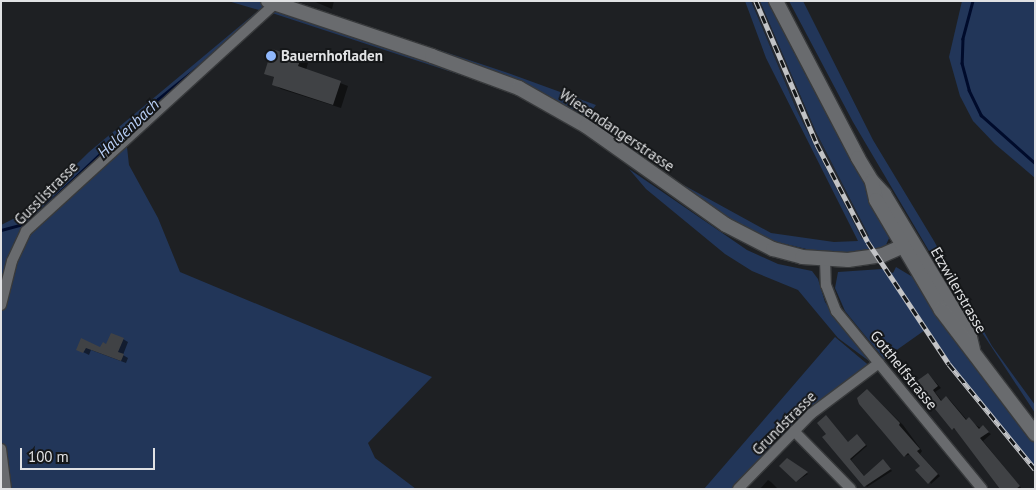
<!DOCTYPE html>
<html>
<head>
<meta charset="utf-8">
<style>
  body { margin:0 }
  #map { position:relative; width:1036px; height:490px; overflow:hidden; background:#1e2023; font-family:"PT Sans",sans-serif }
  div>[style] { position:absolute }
  .built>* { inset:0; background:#262a32 }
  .green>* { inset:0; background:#223659 }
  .shadow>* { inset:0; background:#0007 }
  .stream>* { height:2.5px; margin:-1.25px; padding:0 1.25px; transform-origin:1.25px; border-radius:1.25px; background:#000b2b }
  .building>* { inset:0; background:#404245 }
  .roads { filter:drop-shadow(1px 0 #383a3c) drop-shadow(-1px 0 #383a3c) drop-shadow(0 1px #383a3c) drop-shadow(0 -1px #383a3c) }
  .minor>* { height:10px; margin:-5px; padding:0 5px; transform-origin:5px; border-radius:5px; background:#696b6e }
  .secondary>* { height:14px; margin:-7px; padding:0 7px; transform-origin:7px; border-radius:7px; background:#696b6e }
  .rail>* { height:4.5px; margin-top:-2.25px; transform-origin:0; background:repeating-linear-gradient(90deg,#151719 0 8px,#c2c3c6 0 16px); box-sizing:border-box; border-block:1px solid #c2c3c6 }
  .dots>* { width:14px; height:14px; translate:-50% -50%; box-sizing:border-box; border:2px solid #151719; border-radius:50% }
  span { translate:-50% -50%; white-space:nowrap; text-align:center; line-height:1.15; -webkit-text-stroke:4px #151719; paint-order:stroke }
  .poi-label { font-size:15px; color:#e1e2e4; font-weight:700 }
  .left { translate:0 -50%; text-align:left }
  .street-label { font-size:15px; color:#e1e2e4 }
  .water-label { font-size:16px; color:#b8cff6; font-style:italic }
  .frame { position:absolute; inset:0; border:2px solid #e1e2e4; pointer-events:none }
  .scale { position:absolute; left:20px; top:448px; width:135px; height:22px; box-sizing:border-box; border:2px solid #e1e2e4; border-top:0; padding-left:6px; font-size:15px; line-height:18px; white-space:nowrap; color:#e1e2e4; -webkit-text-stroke:4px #151719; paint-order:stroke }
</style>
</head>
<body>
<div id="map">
  <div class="built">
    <i style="clip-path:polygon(751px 1px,760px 1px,816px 132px,869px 236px,862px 240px,797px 111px)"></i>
  </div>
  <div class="green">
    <i style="clip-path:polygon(228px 1px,268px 1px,485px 74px,482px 82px,269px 12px,126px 138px,129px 165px,158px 218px,180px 272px,432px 377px,368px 443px,375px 458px,416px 489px,1px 489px,1px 225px,29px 211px,89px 152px,259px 10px)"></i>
    <i style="clip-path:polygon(745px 1px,751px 1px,797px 111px,862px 239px,869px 236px,816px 132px,760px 1px,771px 1px,891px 234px,885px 247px,863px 252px,819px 252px,756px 237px,649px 166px,771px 233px,834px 242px,858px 241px,766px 58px)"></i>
    <i style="clip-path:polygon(789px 1px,803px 1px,873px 140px,934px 241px,992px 346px,1035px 405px,1035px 413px,935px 261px,853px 122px)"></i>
    <i style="clip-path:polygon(962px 1px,1035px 1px,1035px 178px,995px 144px,973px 121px,960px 96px,949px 57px)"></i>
    <i style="clip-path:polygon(436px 49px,505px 72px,596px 105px,586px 118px,434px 53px)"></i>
    <i style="clip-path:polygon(629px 169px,747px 250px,778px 264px,812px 271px,818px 279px,825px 302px,869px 361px,838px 338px,798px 290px,752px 271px,725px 254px,646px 189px)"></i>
    <i style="clip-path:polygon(896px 267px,911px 276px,918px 277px,1035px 442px,1035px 469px,969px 390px,925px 330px,884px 359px,845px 311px,835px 288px,838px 272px,882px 269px,893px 273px)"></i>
    <i style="clip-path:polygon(835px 337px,872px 368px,829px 399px,738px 489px,704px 489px)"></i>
  </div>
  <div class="shadow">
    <i style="clip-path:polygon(313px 1px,334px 1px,332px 9px)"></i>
    <i style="clip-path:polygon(301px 59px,308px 63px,306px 70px,348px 86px,341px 108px,281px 89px,273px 84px,275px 78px,266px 73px)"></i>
    <i style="clip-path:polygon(123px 339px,128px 342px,123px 355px,128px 358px,126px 363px,91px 350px,89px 355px,83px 352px,82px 340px,101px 349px)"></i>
    <i style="clip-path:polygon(928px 374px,941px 388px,935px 392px,942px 401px,947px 398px,950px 400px,967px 420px,991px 434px,983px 441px,1022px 489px,1002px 489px,958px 430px,953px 429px,915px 384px)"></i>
    <i style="clip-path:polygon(870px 393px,903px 425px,922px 451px,920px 454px,940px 476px,931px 484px,922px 466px,911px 454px,905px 456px,881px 430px,858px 398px)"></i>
    <i style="clip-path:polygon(823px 437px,848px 444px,859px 437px,867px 446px,851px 460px,865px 477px,885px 462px,892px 471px,867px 487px)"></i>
    <i style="clip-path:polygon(788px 460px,808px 474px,797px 481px)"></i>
    <i style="clip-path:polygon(768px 480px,771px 482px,778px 489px,760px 489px)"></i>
  </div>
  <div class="stream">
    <i style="left:973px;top:1px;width:39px;rotate:105deg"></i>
    <i style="left:963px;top:39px;width:24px;rotate:92deg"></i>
    <i style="left:962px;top:63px;width:28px;rotate:75deg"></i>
    <i style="left:969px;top:90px;width:28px;rotate:64deg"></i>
    <i style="left:981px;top:115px;width:72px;rotate:41.6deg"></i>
    <i style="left:1px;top:230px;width:27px;rotate:-15deg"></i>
    <i style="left:27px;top:223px;width:180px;rotate:-43.4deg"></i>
    <i style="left:158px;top:99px;width:59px;rotate:-38.8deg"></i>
  </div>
  <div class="building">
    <i style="clip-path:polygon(272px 49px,301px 58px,298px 66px,341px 81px,333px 105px,272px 85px,274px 77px,264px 74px)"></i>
    <i style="clip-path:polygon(111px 333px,124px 338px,118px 352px,124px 354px,121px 361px,86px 348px,83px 353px,76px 350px,81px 338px,100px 347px,103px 342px,106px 344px)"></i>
    <i style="clip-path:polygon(928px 373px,938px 386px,933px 390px,941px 401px,946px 396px,966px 420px,969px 417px,979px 429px,983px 425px,989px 432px,980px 438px,1020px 486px,1016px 489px,1000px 489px,954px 428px,952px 430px,914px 383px)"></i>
    <i style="clip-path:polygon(867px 389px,900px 423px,899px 425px,920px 449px,917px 451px,938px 474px,928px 484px,915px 470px,920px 466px,908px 453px,904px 457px,859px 404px,857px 398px)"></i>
    <i style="clip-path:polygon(826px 415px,848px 442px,857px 434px,866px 445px,850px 459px,864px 476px,883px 459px,891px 469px,864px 487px,822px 437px,826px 434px,817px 423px)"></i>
    <i style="clip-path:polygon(787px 458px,808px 472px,796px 482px,779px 466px)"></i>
  </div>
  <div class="roads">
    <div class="minor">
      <i style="left:825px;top:260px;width:25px;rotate:88deg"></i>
      <i style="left:826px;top:285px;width:28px;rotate:69deg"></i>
      <i style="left:836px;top:311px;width:230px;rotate:50.6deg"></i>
      <i style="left:1px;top:305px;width:45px;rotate:-76deg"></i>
      <i style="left:12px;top:261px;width:33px;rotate:-65deg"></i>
      <i style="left:26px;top:231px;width:341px;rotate:-42.4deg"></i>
      <i style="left:794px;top:431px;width:81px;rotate:45.5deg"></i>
      <i style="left:1px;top:449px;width:40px;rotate:82.9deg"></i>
      <i style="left:738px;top:489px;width:105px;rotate:-45.8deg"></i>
      <i style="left:811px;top:414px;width:85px;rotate:-36.9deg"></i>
    </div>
    <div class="secondary">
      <i style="left:268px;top:1px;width:173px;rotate:18.5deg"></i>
      <i style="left:432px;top:56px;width:93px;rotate:20.2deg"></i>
      <i style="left:519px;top:88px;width:77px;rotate:29.6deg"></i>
      <i style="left:586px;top:126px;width:171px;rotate:35.3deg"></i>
      <i style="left:726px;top:225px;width:53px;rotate:27.1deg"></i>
      <i style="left:773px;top:249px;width:30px;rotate:15deg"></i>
      <i style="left:802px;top:257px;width:46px;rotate:3.7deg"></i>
      <i style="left:848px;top:260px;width:35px;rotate:-8deg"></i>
      <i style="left:883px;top:255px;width:32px;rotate:-24deg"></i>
      <i style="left:776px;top:1px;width:177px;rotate:62.4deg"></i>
      <i style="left:858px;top:158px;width:27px;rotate:59deg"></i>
      <i style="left:872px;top:181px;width:18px;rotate:47deg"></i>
      <i style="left:884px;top:194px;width:167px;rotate:59deg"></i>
      <i style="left:970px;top:337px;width:13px;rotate:77deg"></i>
      <i style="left:872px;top:182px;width:18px;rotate:77deg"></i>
      <i style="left:876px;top:200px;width:128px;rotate:59.4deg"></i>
      <i style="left:941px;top:310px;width:156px;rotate:52.8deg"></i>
    </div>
  </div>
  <div class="rail">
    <i style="left:756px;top:1px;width:155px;rotate:66.9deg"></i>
    <i style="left:817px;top:144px;width:110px;rotate:62.5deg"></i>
    <i style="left:868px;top:242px;width:146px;rotate:56.4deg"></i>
    <i style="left:949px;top:364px;width:136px;rotate:50.7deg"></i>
  </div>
  <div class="dots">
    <i style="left:271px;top:56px;background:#90b8fd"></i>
  </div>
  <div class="poi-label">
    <span class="left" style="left:281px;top:56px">Bauernhofladen</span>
  </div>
  <div class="street-label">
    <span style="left:617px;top:130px;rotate:34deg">Wiesendangerstrasse</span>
    <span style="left:46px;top:193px;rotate:-45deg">Gusslistrasse</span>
    <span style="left:959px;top:290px;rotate:60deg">Etzwilerstrasse</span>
    <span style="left:904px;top:370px;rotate:51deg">Gotthelfstrasse</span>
    <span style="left:784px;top:423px;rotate:-45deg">Grundstrasse</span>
  </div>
  <div class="water-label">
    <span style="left:128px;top:128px;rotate:-43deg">Haldenbach</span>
  </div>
  <div class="frame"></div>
  <div class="scale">100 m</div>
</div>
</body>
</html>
